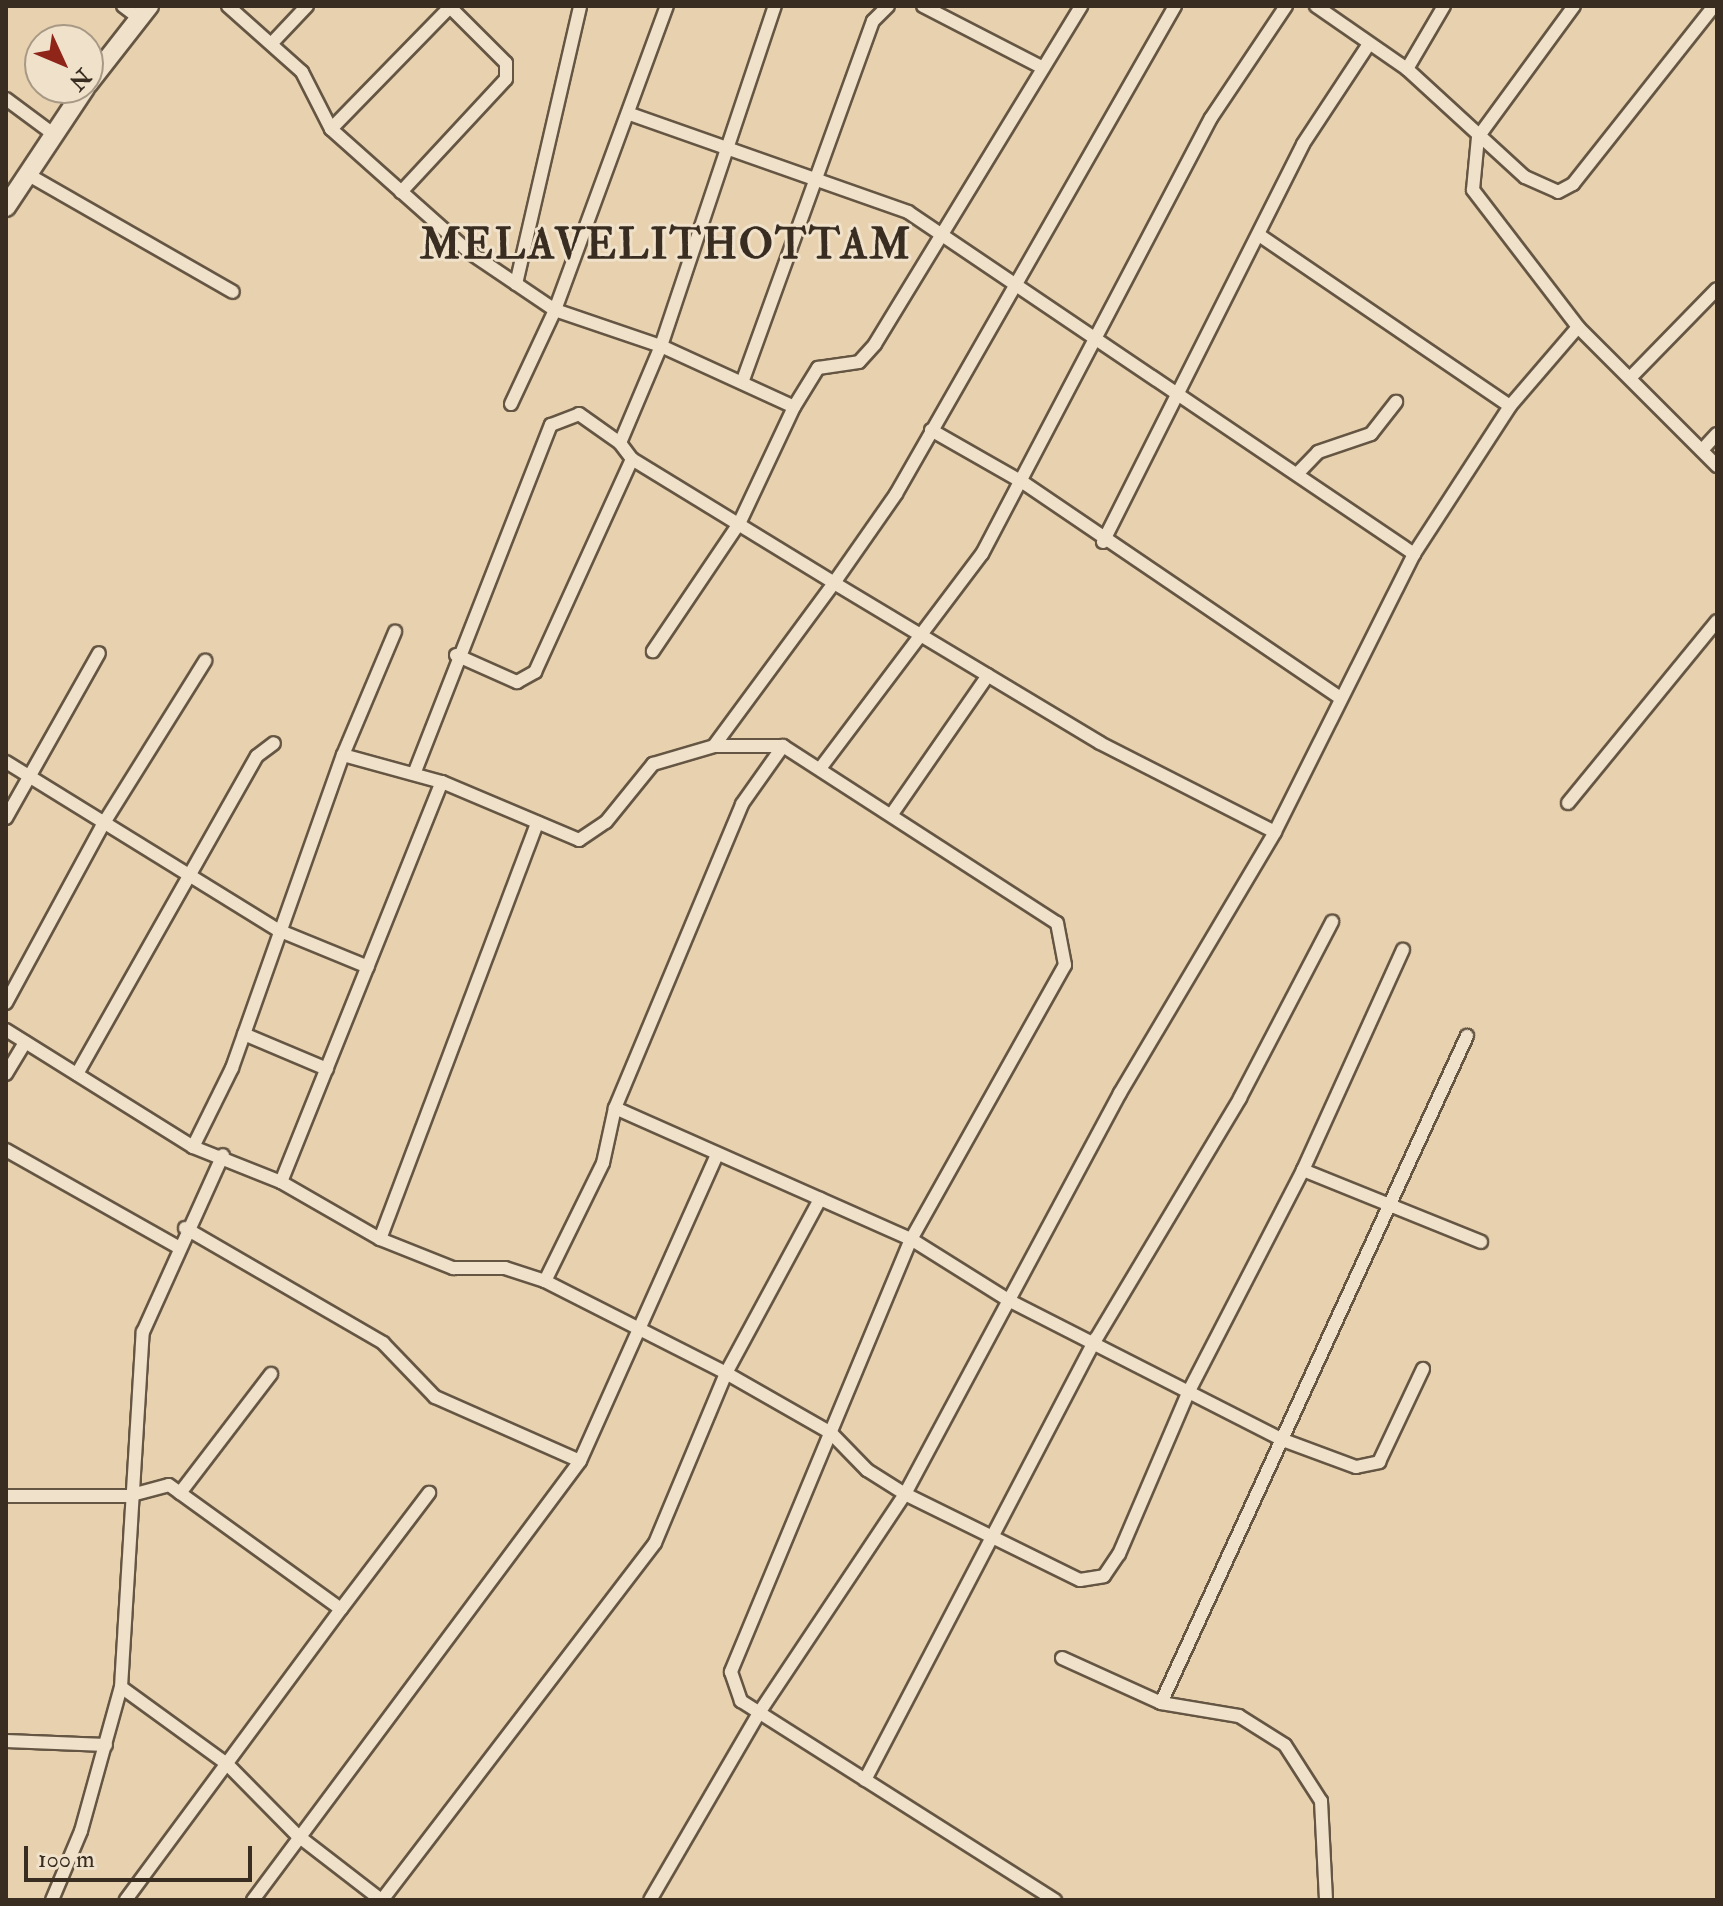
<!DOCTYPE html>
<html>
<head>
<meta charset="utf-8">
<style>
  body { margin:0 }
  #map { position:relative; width:1723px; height:1906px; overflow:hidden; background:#e8d1ae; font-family:"IM FELL Double Pica",serif }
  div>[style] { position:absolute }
  .roads { filter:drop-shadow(2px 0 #655644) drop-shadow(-2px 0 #655644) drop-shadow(0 2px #655644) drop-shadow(0 -2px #655644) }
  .street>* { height:12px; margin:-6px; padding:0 6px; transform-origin:6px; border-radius:6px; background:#f0e1ca }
  .secondary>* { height:18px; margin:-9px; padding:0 9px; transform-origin:9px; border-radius:9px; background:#f0e1ca }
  span { translate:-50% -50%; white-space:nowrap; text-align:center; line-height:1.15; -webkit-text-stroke:6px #f0e1ca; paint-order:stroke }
  .district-label { font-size:42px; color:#392d21; font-weight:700; letter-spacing:2px }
  .frame { position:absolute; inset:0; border:8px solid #392d21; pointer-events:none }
  .north { position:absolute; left:24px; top:24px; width:80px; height:80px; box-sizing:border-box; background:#f0e1ca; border:2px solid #a79986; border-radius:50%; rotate:134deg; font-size:22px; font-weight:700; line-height:32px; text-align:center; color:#392d21 }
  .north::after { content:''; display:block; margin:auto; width:28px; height:36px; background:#8f2418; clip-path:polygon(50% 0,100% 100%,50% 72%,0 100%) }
  .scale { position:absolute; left:24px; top:1846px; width:228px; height:36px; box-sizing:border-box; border:4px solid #392d21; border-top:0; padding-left:10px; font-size:24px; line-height:28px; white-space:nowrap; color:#392d21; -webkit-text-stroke:6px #f0e1ca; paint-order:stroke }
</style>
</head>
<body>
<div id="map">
  <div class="roads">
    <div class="street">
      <i style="left:123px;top:6px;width:20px;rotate:37deg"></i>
      <i style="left:228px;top:6px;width:99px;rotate:41.7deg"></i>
      <i style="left:302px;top:72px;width:64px;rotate:63deg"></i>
      <i style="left:331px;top:129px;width:185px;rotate:41.7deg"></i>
      <i style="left:469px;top:252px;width:104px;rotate:34deg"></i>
      <i style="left:555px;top:310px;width:112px;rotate:18.8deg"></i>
      <i style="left:661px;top:346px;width:146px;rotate:24.6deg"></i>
      <i style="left:794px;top:407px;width:127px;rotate:115.2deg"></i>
      <i style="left:740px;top:522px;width:156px;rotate:124deg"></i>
      <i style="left:923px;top:6px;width:135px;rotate:27.3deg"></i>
      <i style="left:1175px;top:6px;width:562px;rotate:119.76deg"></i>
      <i style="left:896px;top:494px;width:108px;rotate:124.9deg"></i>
      <i style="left:834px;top:583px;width:310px;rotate:31deg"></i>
      <i style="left:1100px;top:743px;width:196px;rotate:27deg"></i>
      <i style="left:1316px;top:6px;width:111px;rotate:34.7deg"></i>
      <i style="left:1407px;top:69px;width:160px;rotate:42.5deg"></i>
      <i style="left:1525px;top:177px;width:36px;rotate:24deg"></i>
      <i style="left:1558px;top:192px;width:17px;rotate:-28deg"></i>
      <i style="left:1573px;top:184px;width:227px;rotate:-51.6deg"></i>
      <i style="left:1574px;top:6px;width:162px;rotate:126.2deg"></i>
      <i style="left:1478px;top:137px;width:53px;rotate:95.4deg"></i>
      <i style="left:1473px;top:190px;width:173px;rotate:52.5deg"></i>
      <i style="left:1578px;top:327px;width:197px;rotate:45deg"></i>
      <i style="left:272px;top:43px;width:51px;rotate:-46.6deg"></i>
      <i style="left:1407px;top:69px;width:73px;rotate:-59.6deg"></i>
      <i style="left:6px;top:99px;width:57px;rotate:36.5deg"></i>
      <i style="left:630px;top:114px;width:295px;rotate:19.4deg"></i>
      <i style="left:908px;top:212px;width:611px;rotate:34.05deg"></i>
      <i style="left:1414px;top:554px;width:311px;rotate:116.6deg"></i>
      <i style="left:1275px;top:832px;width:304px;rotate:120.7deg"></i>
      <i style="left:1120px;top:1093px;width:455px;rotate:118.2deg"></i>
      <i style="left:905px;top:1494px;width:263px;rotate:123.7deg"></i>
      <i style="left:759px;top:1713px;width:216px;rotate:120.2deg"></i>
      <i style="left:331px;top:129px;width:172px;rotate:-45.7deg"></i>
      <i style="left:27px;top:174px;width:237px;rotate:29.8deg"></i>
      <i style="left:401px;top:192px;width:154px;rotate:-47.1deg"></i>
      <i style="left:506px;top:79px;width:16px;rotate:-90deg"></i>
      <i style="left:506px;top:63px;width:79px;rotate:-135deg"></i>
      <i style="left:1262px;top:237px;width:300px;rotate:34.3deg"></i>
      <i style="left:516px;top:284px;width:285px;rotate:-77deg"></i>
      <i style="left:1630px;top:378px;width:124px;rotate:-45.7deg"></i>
      <i style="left:743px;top:380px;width:382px;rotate:-70.1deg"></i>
      <i style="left:873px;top:21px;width:21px;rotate:-45deg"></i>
      <i style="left:511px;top:404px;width:104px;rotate:-64.9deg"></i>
      <i style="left:555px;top:310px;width:324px;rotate:-69.8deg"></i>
      <i style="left:794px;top:407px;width:46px;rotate:-58.4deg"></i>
      <i style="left:818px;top:368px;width:41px;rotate:-8.3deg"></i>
      <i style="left:859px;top:362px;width:24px;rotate:-48deg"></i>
      <i style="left:875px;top:344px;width:396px;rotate:-58.6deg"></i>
      <i style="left:931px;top:430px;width:107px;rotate:29.7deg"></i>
      <i style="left:1024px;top:483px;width:379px;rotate:34.2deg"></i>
      <i style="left:1702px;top:450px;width:22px;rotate:-47deg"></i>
      <i style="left:632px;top:459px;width:237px;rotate:31.5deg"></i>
      <i style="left:834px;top:583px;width:202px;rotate:126.4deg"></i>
      <i style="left:1298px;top:473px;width:29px;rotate:-46deg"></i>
      <i style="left:1318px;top:452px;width:56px;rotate:-18.8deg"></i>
      <i style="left:1371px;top:434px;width:41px;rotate:-52deg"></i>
      <i style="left:1103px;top:542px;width:445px;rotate:-63.3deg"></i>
      <i style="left:1303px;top:144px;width:116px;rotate:-56.6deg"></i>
      <i style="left:1414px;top:554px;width:176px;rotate:-57deg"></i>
      <i style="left:1510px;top:406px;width:104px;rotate:-49.3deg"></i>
      <i style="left:456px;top:655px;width:67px;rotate:23.9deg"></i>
      <i style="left:517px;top:682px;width:21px;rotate:-29deg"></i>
      <i style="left:535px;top:672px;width:234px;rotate:-65.5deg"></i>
      <i style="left:632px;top:459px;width:20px;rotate:-127deg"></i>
      <i style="left:620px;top:443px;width:105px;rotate:-67.1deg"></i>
      <i style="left:661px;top:346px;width:359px;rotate:-71.5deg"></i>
      <i style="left:343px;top:755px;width:134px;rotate:-67.1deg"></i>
      <i style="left:6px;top:762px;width:320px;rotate:31.7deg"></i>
      <i style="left:278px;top:930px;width:97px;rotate:22.3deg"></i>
      <i style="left:822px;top:766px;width:266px;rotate:-53deg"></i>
      <i style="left:982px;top:554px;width:492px;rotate:-62.3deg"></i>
      <i style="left:1211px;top:118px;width:135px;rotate:-56.2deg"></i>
      <i style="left:414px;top:774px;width:375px;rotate:-68.6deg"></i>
      <i style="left:551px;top:425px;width:30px;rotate:-21deg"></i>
      <i style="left:579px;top:414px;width:50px;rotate:35.3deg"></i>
      <i style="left:1568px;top:803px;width:235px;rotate:-50.7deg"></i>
      <i style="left:894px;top:811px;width:165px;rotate:-55.3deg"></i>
      <i style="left:6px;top:818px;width:189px;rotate:-60.6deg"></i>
      <i style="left:6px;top:1003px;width:201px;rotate:-61.5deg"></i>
      <i style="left:102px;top:826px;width:195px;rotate:-58deg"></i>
      <i style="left:6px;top:1030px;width:221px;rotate:32deg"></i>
      <i style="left:193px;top:1147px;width:95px;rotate:21.7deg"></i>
      <i style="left:281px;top:1182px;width:114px;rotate:29.9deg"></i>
      <i style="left:380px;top:1239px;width:79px;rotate:21.7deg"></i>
      <i style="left:453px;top:1268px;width:52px"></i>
      <i style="left:505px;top:1268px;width:42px;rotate:18deg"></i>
      <i style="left:545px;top:1281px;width:203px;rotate:26.9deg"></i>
      <i style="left:726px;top:1373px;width:121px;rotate:29.7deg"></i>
      <i style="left:831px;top:1433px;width:52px;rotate:45.8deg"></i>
      <i style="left:867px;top:1470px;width:45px;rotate:32.3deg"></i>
      <i style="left:905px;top:1494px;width:195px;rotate:26.2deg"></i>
      <i style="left:1080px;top:1580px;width:24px;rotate:-9deg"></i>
      <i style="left:1104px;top:1576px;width:27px;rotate:-56deg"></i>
      <i style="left:1119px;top:1554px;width:177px;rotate:-66.8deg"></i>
      <i style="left:1189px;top:1391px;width:249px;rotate:-62.7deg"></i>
      <i style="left:1303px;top:1170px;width:242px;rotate:-65.6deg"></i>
      <i style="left:244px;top:1034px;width:90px;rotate:22.9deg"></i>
      <i style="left:6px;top:1074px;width:37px;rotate:-59deg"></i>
      <i style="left:77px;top:1074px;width:365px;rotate:-60.5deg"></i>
      <i style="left:257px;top:756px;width:21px;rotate:-37deg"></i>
      <i style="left:615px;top:1108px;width:324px;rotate:23.9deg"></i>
      <i style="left:911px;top:1239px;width:117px;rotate:32.1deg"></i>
      <i style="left:1010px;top:1301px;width:306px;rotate:27deg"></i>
      <i style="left:1283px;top:1440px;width:78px;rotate:20.3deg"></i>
      <i style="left:1356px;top:1467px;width:24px;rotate:-12deg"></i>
      <i style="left:1379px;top:1462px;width:103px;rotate:-64.7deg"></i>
      <i style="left:193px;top:1147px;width:88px;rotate:-63.7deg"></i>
      <i style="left:232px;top:1068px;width:332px;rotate:-70.5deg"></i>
      <i style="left:343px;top:755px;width:103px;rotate:15.3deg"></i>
      <i style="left:6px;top:1150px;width:197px;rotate:29.4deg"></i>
      <i style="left:1303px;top:1170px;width:192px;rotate:22deg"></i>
      <i style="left:281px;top:1182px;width:431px;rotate:-68.1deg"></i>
      <i style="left:442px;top:782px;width:149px;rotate:22.9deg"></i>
      <i style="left:579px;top:840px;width:32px;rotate:-34deg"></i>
      <i style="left:606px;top:822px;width:75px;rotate:-51deg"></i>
      <i style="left:653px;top:764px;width:64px;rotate:-16.4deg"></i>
      <i style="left:714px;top:746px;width:69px"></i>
      <i style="left:783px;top:746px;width:326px;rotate:32.9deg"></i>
      <i style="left:1057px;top:923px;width:43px;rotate:79.2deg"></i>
      <i style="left:1065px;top:965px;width:314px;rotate:119.3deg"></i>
      <i style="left:911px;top:1239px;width:469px;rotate:112.6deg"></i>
      <i style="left:731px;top:1672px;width:31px;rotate:71deg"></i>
      <i style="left:741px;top:1701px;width:372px;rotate:32.4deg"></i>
      <i style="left:185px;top:1228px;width:229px;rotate:30.1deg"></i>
      <i style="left:383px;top:1343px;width:75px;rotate:46.1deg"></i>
      <i style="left:435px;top:1397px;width:158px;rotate:23.8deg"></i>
      <i style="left:380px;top:1239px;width:445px;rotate:-69.3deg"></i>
      <i style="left:545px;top:1281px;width:131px;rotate:-63.8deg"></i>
      <i style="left:603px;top:1163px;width:56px;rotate:-77.7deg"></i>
      <i style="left:615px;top:1108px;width:329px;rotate:-67.3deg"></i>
      <i style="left:742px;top:804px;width:71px;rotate:-54.7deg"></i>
      <i style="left:180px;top:1493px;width:150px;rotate:-52.6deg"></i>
      <i style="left:6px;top:1496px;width:122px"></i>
      <i style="left:128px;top:1496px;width:42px;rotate:-15deg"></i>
      <i style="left:169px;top:1485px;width:212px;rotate:35.8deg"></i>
      <i style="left:341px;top:1609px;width:362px;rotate:126.5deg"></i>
      <i style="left:341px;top:1609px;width:146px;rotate:-52.8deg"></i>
      <i style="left:1062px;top:1658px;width:109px;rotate:24.4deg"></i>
      <i style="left:1161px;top:1703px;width:79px;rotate:9.5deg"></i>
      <i style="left:1239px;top:1716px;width:54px;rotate:32.2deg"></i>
      <i style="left:1285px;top:1745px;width:67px;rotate:57.3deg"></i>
      <i style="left:1321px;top:1801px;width:99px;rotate:87.1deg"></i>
      <i style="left:121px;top:1687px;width:131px;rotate:36deg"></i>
      <i style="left:227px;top:1764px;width:100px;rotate:45.4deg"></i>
      <i style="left:297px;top:1835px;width:106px;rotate:37.7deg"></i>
      <i style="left:1161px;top:1703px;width:734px;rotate:-65.36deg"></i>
      <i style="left:6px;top:1741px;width:100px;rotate:2.3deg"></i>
      <i style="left:865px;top:1780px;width:498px;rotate:-62.4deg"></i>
      <i style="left:1096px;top:1339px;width:281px;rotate:-59.1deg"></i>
      <i style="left:1240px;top:1098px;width:199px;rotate:-62.4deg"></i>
      <i style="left:52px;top:1900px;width:75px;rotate:-67.2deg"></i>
      <i style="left:81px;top:1831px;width:149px;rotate:-74.5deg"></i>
      <i style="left:121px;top:1687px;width:356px;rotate:-86.5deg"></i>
      <i style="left:143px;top:1332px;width:194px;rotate:-65.7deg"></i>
      <i style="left:253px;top:1900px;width:547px;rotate:-53.32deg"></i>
      <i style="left:580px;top:1461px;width:333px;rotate:-65.9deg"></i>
      <i style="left:382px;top:1900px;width:449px;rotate:-52.6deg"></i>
      <i style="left:655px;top:1543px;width:184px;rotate:-67.3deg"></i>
      <i style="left:726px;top:1373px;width:198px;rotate:-61.6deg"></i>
    </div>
    <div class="secondary">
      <i style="left:88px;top:84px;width:99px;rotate:-52deg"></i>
      <i style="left:6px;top:207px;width:143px;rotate:-56.4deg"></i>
    </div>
  </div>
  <div class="district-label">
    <span style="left:666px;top:245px">MELAVELITHOTTAM</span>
  </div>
  <div class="frame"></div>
  <div class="north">N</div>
  <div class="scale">100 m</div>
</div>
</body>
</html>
